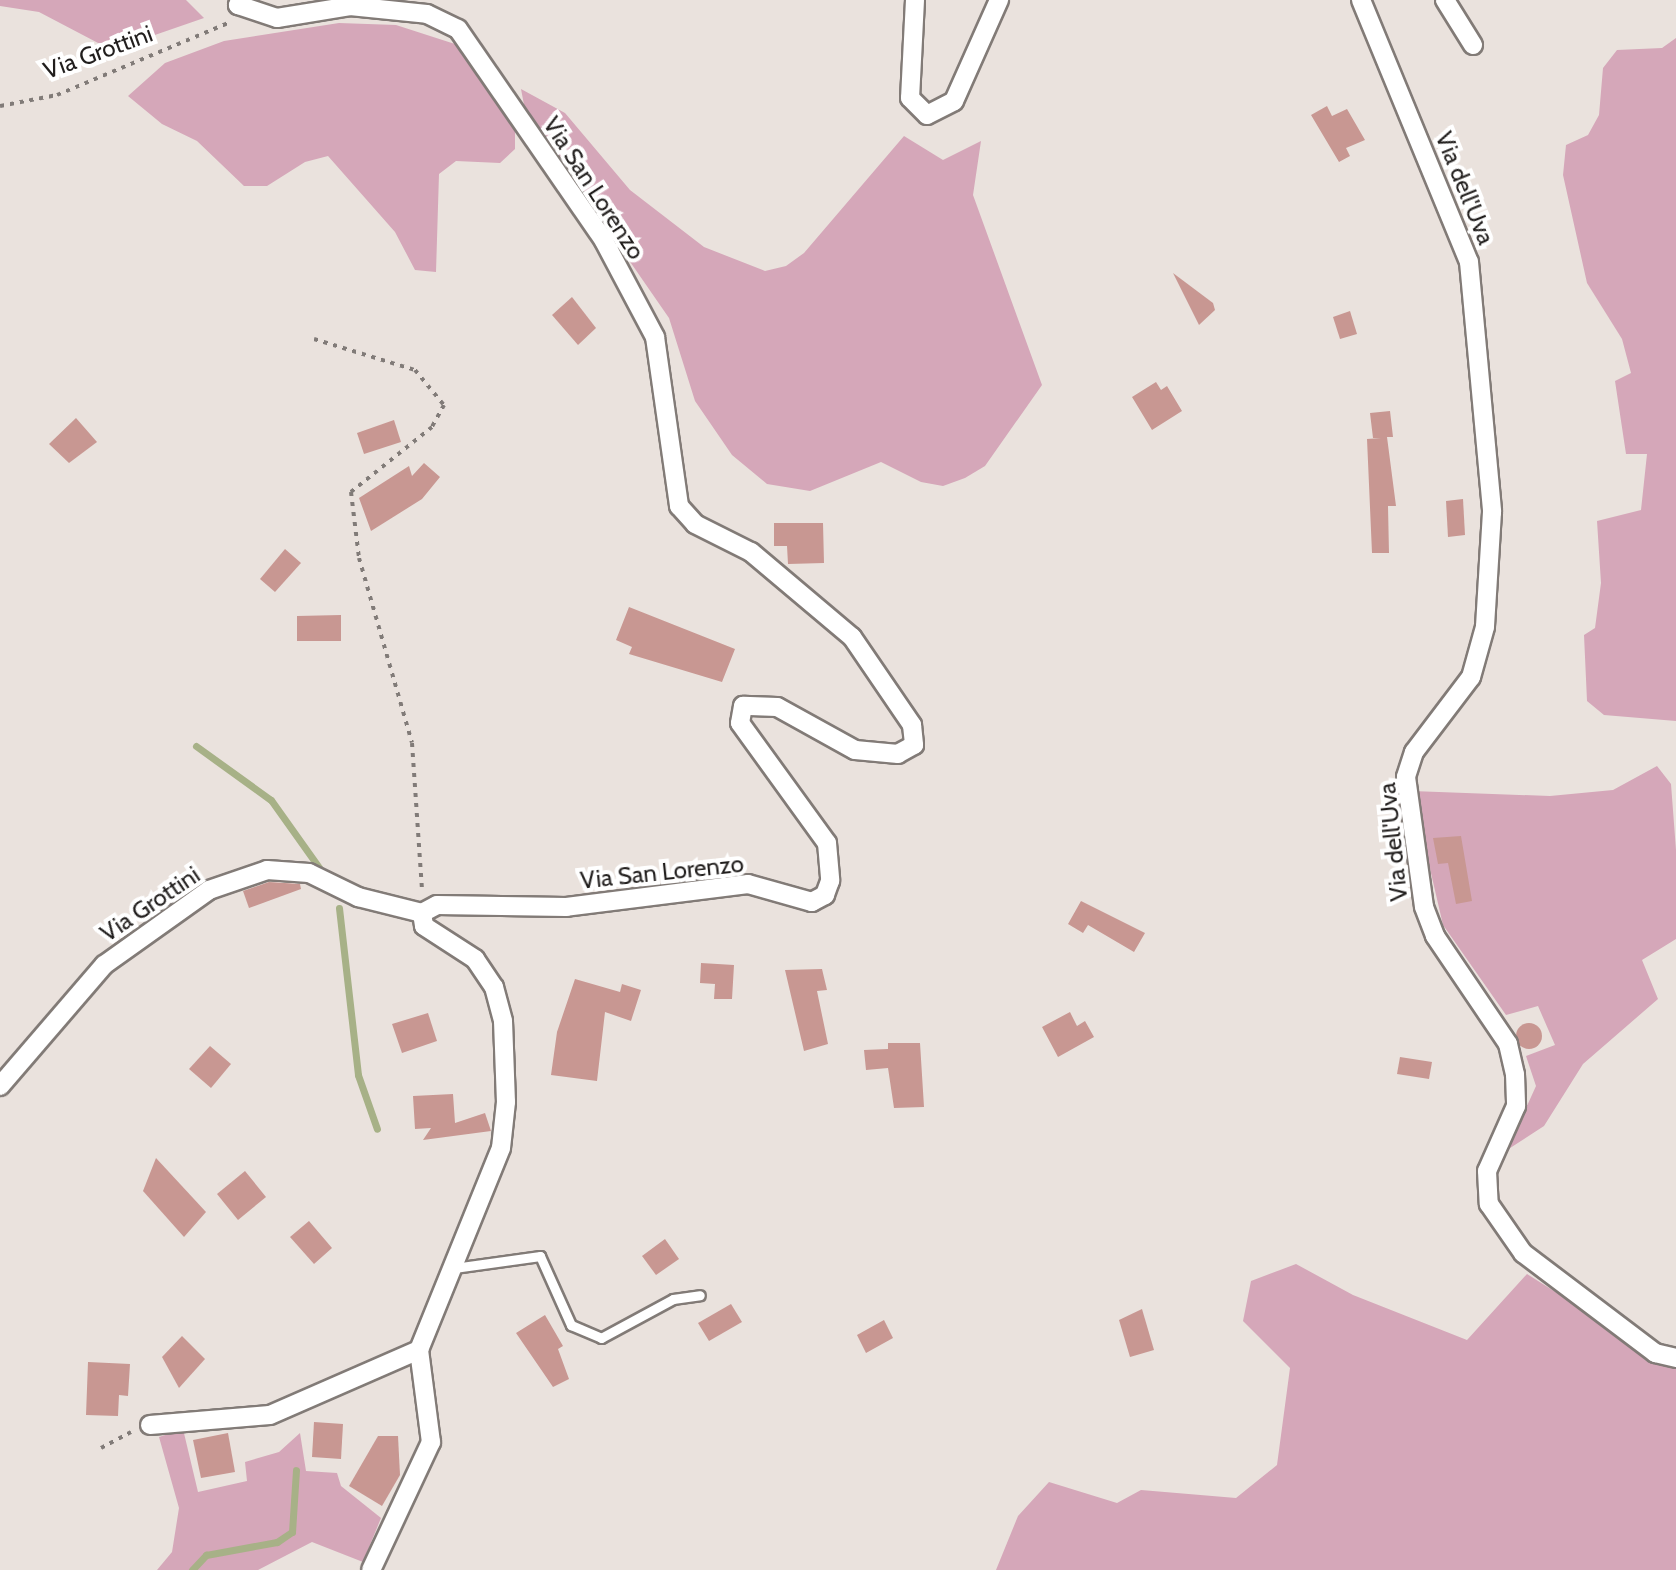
<!DOCTYPE html>
<html>
<head>
<meta charset="utf-8">
<style>
  body { margin:0 }
  #map { position:relative; width:1676px; height:1570px; overflow:hidden; background:#eae2dd; font-family:Cabin,sans-serif }
  div>[style] { position:absolute }
  .green>* { inset:0; background:#d5a7b9 }
  .stream>* { height:7px; margin:-3.5px; padding:0 3.5px; transform-origin:3.5px; border-radius:3.5px; background:#a7b187 }
  .building>* { inset:0; background:#c89792 }
  .round { border-radius:50% }
  .path>* { height:4px; margin-top:-2px; transform-origin:0; background:repeating-linear-gradient(90deg,#817b78 0 4px,transparent 0 10px) }
  .roads { filter:drop-shadow(2px 0 #827b77) drop-shadow(-2px 0 #827b77) drop-shadow(0 2px #827b77) drop-shadow(0 -2px #827b77) }
  .lane>* { height:9px; margin:-4.5px; padding:0 4.5px; transform-origin:4.5px; border-radius:4.5px; background:#fff }
  .street>* { height:18px; margin:-9px; padding:0 9px; transform-origin:9px; border-radius:9px; background:#fff }
  span { translate:-50% -50%; white-space:nowrap; text-align:center; line-height:1.15; -webkit-text-stroke:8px #fff; paint-order:stroke }
  .street-label { font-size:24px; color:#211e1d }
</style>
</head>
<body>
<div id="map">
  <div class="green">
    <i style="clip-path:polygon(0 0,186px 0,204px 18px,123px 46px,100px 44px,39px 12px,0 6px)"></i>
    <i style="clip-path:polygon(339px 23px,396px 25px,458px 45px,515px 128px,515px 149px,500px 163px,456px 161px,439px 174px,436px 272px,415px 270px,395px 232px,328px 156px,305px 162px,267px 186px,244px 186px,197px 141px,162px 124px,128px 96px,165px 63px,224px 41px)"></i>
    <i style="clip-path:polygon(1676px 38px,1676px 721px,1604px 715px,1587px 701px,1584px 635px,1595px 628px,1601px 583px,1597px 521px,1641px 510px,1647px 454px,1626px 454px,1615px 381px,1631px 373px,1622px 339px,1587px 283px,1563px 175px,1566px 145px,1588px 135px,1599px 115px,1603px 68px,1617px 50px,1662px 48px)"></i>
    <i style="clip-path:polygon(521px 89px,565px 113px,630px 190px,704px 247px,765px 271px,786px 266px,804px 253px,904px 136px,943px 160px,981px 141px,973px 195px,1042px 385px,985px 466px,965px 478px,943px 486px,921px 482px,881px 462px,810px 491px,767px 484px,732px 455px,695px 401px,669px 318px,525px 110px)"></i>
    <i style="clip-path:polygon(1657px 766px,1671px 784px,1676px 850px,1676px 939px,1642px 960px,1658px 999px,1583px 1064px,1544px 1126px,1507px 1150px,1536px 1086px,1526px 1056px,1555px 1045px,1538px 1006px,1506px 1015px,1443px 925px,1412px 791px,1550px 796px,1613px 790px)"></i>
    <i style="clip-path:polygon(1296px 1264px,1353px 1295px,1467px 1340px,1527px 1274px,1676px 1368px,1676px 1570px,996px 1570px,1018px 1516px,1049px 1482px,1117px 1503px,1141px 1490px,1236px 1498px,1277px 1465px,1290px 1368px,1243px 1321px,1251px 1281px)"></i>
    <i style="clip-path:polygon(183px 1429px,198px 1492px,247px 1481px,245px 1462px,279px 1452px,300px 1433px,306px 1471px,337px 1473px,341px 1486px,381px 1518px,363px 1562px,312px 1542px,258px 1570px,157px 1570px,172px 1552px,179px 1508px,159px 1437px)"></i>
  </div>
  <div class="stream">
    <i style="left:196px;top:746px;width:92px;rotate:35.8deg"></i>
    <i style="left:271px;top:800px;width:93px;rotate:54.6deg"></i>
    <i style="left:339px;top:908px;width:168px;rotate:83.5deg"></i>
    <i style="left:358px;top:1075px;width:57px;rotate:70.6deg"></i>
    <i style="left:192px;top:1570px;width:21px;rotate:-47deg"></i>
    <i style="left:206px;top:1555px;width:72px;rotate:-10.4deg"></i>
    <i style="left:277px;top:1542px;width:18px;rotate:-34deg"></i>
    <i style="left:292px;top:1532px;width:62px;rotate:-86.3deg"></i>
  </div>
  <div class="building">
    <i style="clip-path:polygon(1327px 106px,1332px 116px,1347px 109px,1365px 140px,1346px 148px,1350px 156px,1339px 162px,1311px 115px)"></i>
    <i style="clip-path:polygon(1173px 273px,1213px 303px,1215px 310px,1199px 325px)"></i>
    <i style="clip-path:polygon(572px 297px,596px 328px,578px 345px,552px 315px)"></i>
    <i style="clip-path:polygon(1350px 311px,1357px 334px,1340px 339px,1333px 317px)"></i>
    <i style="clip-path:polygon(1156px 382px,1161px 390px,1167px 386px,1182px 411px,1152px 430px,1132px 397px)"></i>
    <i style="clip-path:polygon(1390px 411px,1393px 437px,1387px 437px,1396px 506px,1388px 506px,1389px 553px,1372px 553px,1367px 439px,1381px 438px,1373px 438px,1370px 413px)"></i>
    <i style="clip-path:polygon(76px 418px,97px 442px,69px 463px,49px 444px)"></i>
    <i style="clip-path:polygon(394px 420px,401px 442px,364px 454px,357px 433px)"></i>
    <i style="clip-path:polygon(424px 463px,440px 477px,422px 499px,371px 531px,359px 498px,409px 466px,412px 476px)"></i>
    <i style="clip-path:polygon(1463px 499px,1465px 535px,1448px 537px,1446px 501px)"></i>
    <i style="clip-path:polygon(774px 523px,823px 523px,824px 563px,788px 564px,787px 546px,774px 546px)"></i>
    <i style="clip-path:polygon(285px 549px,301px 563px,275px 592px,260px 579px)"></i>
    <i style="clip-path:polygon(629px 607px,735px 649px,722px 682px,629px 654px,632px 647px,616px 640px)"></i>
    <i style="clip-path:polygon(341px 615px,341px 641px,297px 641px,297px 616px)"></i>
    <i style="clip-path:polygon(1461px 836px,1472px 901px,1456px 904px,1448px 863px,1438px 864px,1433px 838px)"></i>
    <i style="clip-path:polygon(269px 882px,300px 884px,301px 889px,249px 908px,243px 891px)"></i>
    <i style="clip-path:polygon(1081px 901px,1145px 933px,1134px 952px,1088px 925px,1083px 933px,1068px 924px)"></i>
    <i style="clip-path:polygon(701px 963px,734px 965px,732px 999px,714px 999px,715px 984px,700px 983px)"></i>
    <i style="clip-path:polygon(822px 969px,827px 990px,817px 991px,828px 1044px,804px 1051px,785px 970px)"></i>
    <i style="clip-path:polygon(575px 979px,620px 992px,622px 984px,641px 990px,631px 1021px,605px 1012px,597px 1081px,551px 1075px,557px 1032px)"></i>
    <i style="clip-path:polygon(1070px 1012px,1077px 1026px,1085px 1021px,1094px 1037px,1058px 1057px,1042px 1027px)"></i>
    <i style="clip-path:polygon(428px 1013px,437px 1041px,402px 1053px,392px 1024px)"></i>
    <i class="round" style="left:1516px;top:1023px;width:26px;height:26px"></i>
    <i style="clip-path:polygon(888px 1043px,920px 1043px,924px 1107px,894px 1108px,888px 1068px,866px 1070px,864px 1050px,888px 1049px)"></i>
    <i style="clip-path:polygon(210px 1046px,231px 1064px,211px 1088px,189px 1069px)"></i>
    <i style="clip-path:polygon(1400px 1057px,1432px 1062px,1429px 1079px,1397px 1074px)"></i>
    <i style="clip-path:polygon(453px 1094px,455px 1123px,485px 1113px,491px 1131px,423px 1140px,431px 1128px,415px 1129px,413px 1096px)"></i>
    <i style="clip-path:polygon(156px 1158px,206px 1212px,184px 1237px,143px 1191px)"></i>
    <i style="clip-path:polygon(245px 1171px,266px 1197px,238px 1220px,217px 1194px)"></i>
    <i style="clip-path:polygon(309px 1221px,332px 1248px,314px 1264px,290px 1237px)"></i>
    <i style="clip-path:polygon(665px 1239px,679px 1259px,656px 1275px,642px 1256px)"></i>
    <i style="clip-path:polygon(731px 1304px,742px 1322px,709px 1341px,698px 1323px)"></i>
    <i style="clip-path:polygon(1142px 1309px,1154px 1350px,1130px 1357px,1119px 1320px)"></i>
    <i style="clip-path:polygon(545px 1315px,563px 1346px,558px 1349px,569px 1379px,553px 1387px,516px 1333px)"></i>
    <i style="clip-path:polygon(884px 1320px,893px 1338px,866px 1353px,857px 1335px)"></i>
    <i style="clip-path:polygon(182px 1336px,205px 1359px,179px 1388px,162px 1357px)"></i>
    <i style="clip-path:polygon(88px 1362px,130px 1364px,128px 1396px,119px 1395px,118px 1416px,86px 1415px)"></i>
    <i style="clip-path:polygon(314px 1422px,343px 1424px,341px 1459px,312px 1457px)"></i>
    <i style="clip-path:polygon(228px 1433px,235px 1472px,201px 1478px,193px 1440px)"></i>
    <i style="clip-path:polygon(378px 1436px,398px 1436px,400px 1475px,382px 1506px,349px 1486px)"></i>
  </div>
  <div class="path">
    <i style="left:0;top:106px;width:58px;rotate:-10.9deg"></i>
    <i style="left:57px;top:95px;width:186px;rotate:-22.8deg"></i>
    <i style="left:314px;top:339px;width:106px;rotate:17.1deg"></i>
    <i style="left:415px;top:370px;width:45px;rotate:50.4deg"></i>
    <i style="left:444px;top:405px;width:25px;rotate:119deg"></i>
    <i style="left:432px;top:427px;width:104px;rotate:141.3deg"></i>
    <i style="left:351px;top:492px;width:66px;rotate:83.1deg"></i>
    <i style="left:359px;top:558px;width:192px;rotate:74deg"></i>
    <i style="left:412px;top:743px;width:146px;rotate:86.1deg"></i>
    <i style="left:101px;top:1448px;width:34px;rotate:-28deg"></i>
  </div>
  <div class="roads">
    <div class="lane">
      <i style="left:454px;top:1268px;width:87px;rotate:-7.9deg"></i>
      <i style="left:540px;top:1256px;width:76px;rotate:65.8deg"></i>
      <i style="left:571px;top:1325px;width:33px;rotate:23deg"></i>
      <i style="left:601px;top:1338px;width:82px;rotate:-28.4deg"></i>
      <i style="left:673px;top:1299px;width:27px;rotate:-8deg"></i>
    </div>
    <div class="street">
      <i style="left:241px;top:0;width:6px;rotate:121deg"></i>
      <i style="left:238px;top:5px;width:41px;rotate:18.4deg"></i>
      <i style="left:277px;top:18px;width:74px;rotate:-9.3deg"></i>
      <i style="left:350px;top:6px;width:77px;rotate:5.9deg"></i>
      <i style="left:427px;top:14px;width:34px;rotate:26deg"></i>
      <i style="left:458px;top:29px;width:257px;rotate:55.4deg"></i>
      <i style="left:604px;top:241px;width:109px;rotate:62deg"></i>
      <i style="left:655px;top:337px;width:171px;rotate:81.9deg"></i>
      <i style="left:679px;top:506px;width:24px;rotate:48deg"></i>
      <i style="left:695px;top:524px;width:63px;rotate:26.6deg"></i>
      <i style="left:751px;top:552px;width:132px;rotate:40.1deg"></i>
      <i style="left:852px;top:637px;width:107px;rotate:55.7deg"></i>
      <i style="left:912px;top:725px;width:20px;rotate:84deg"></i>
      <i style="left:914px;top:745px;width:18px;rotate:151deg"></i>
      <i style="left:898px;top:754px;width:43px;rotate:-174.7deg"></i>
      <i style="left:855px;top:750px;width:89px;rotate:-151.1deg"></i>
      <i style="left:777px;top:707px;width:34px;rotate:-178deg"></i>
      <i style="left:743px;top:706px;width:17px;rotate:100deg"></i>
      <i style="left:740px;top:723px;width:148px;rotate:54.1deg"></i>
      <i style="left:827px;top:843px;width:38px;rotate:85deg"></i>
      <i style="left:830px;top:881px;width:15px;rotate:110deg"></i>
      <i style="left:825px;top:895px;width:15px;rotate:152deg"></i>
      <i style="left:812px;top:902px;width:66px;rotate:-164.3deg"></i>
      <i style="left:748px;top:884px;width:183px;rotate:172.8deg"></i>
      <i style="left:566px;top:907px;width:129px;rotate:-179.1deg"></i>
      <i style="left:437px;top:905px;width:17px;rotate:152deg"></i>
      <i style="left:422px;top:913px;width:13px;rotate:81deg"></i>
      <i style="left:424px;top:926px;width:61px;rotate:32.9deg"></i>
      <i style="left:475px;top:959px;width:34px;rotate:56deg"></i>
      <i style="left:494px;top:987px;width:35px;rotate:75deg"></i>
      <i style="left:503px;top:1021px;width:81px;rotate:87.9deg"></i>
      <i style="left:506px;top:1102px;width:46px;rotate:96.2deg"></i>
      <i style="left:501px;top:1148px;width:218px;rotate:112.1deg"></i>
      <i style="left:419px;top:1350px;width:93px;rotate:82.6deg"></i>
      <i style="left:431px;top:1442px;width:141px;rotate:115.1deg"></i>
      <i style="left:915px;top:0;width:98px;rotate:92.9deg"></i>
      <i style="left:910px;top:98px;width:24px;rotate:45deg"></i>
      <i style="left:927px;top:115px;width:30px;rotate:-27deg"></i>
      <i style="left:954px;top:101px;width:111px;rotate:-66deg"></i>
      <i style="left:1361px;top:0;width:283px;rotate:67.6deg"></i>
      <i style="left:1469px;top:262px;width:251px;rotate:84.7deg"></i>
      <i style="left:1492px;top:512px;width:115px;rotate:93.5deg"></i>
      <i style="left:1485px;top:627px;width:52px;rotate:105.6deg"></i>
      <i style="left:1471px;top:677px;width:94px;rotate:127.2deg"></i>
      <i style="left:1414px;top:752px;width:26px;rotate:108deg"></i>
      <i style="left:1406px;top:777px;width:131px;rotate:82.1deg"></i>
      <i style="left:1424px;top:907px;width:31px;rotate:69deg"></i>
      <i style="left:1435px;top:936px;width:130px;rotate:55.9deg"></i>
      <i style="left:1508px;top:1044px;width:31px;rotate:77deg"></i>
      <i style="left:1515px;top:1074px;width:32px;rotate:88deg"></i>
      <i style="left:1516px;top:1106px;width:71px;rotate:114deg"></i>
      <i style="left:1487px;top:1171px;width:33px;rotate:87deg"></i>
      <i style="left:1489px;top:1204px;width:60px;rotate:55.2deg"></i>
      <i style="left:1523px;top:1253px;width:166px;rotate:37.1deg"></i>
      <i style="left:1655px;top:1353px;width:22px;rotate:13deg"></i>
      <i style="left:1445px;top:0;width:53px;rotate:58.1deg"></i>
      <i style="left:0;top:1086px;width:160px;rotate:-49.3deg"></i>
      <i style="left:104px;top:965px;width:129px;rotate:-35.5deg"></i>
      <i style="left:209px;top:890px;width:61px;rotate:-19deg"></i>
      <i style="left:267px;top:870px;width:42px;rotate:4.1deg"></i>
      <i style="left:309px;top:873px;width:55px;rotate:26.1deg"></i>
      <i style="left:358px;top:897px;width:66px;rotate:14deg"></i>
      <i style="left:150px;top:1425px;width:120px;rotate:-4.8deg"></i>
      <i style="left:270px;top:1415px;width:163px;rotate:-23.6deg"></i>
    </div>
  </div>
  <div class="street-label">
    <span style="left:98px;top:52px;rotate:-20deg">Via Grottini</span>
    <span style="left:594px;top:188px;rotate:57deg">Via San Lorenzo</span>
    <span style="left:1465px;top:188px;rotate:68deg">Via dell'Uva</span>
    <span style="left:1393px;top:842px;rotate:-96deg">Via dell'Uva</span>
    <span style="left:662px;top:872px;rotate:-6deg">Via San Lorenzo</span>
    <span style="left:150px;top:904px;rotate:-34deg">Via Grottini</span>
  </div>
</div>
</body>
</html>
